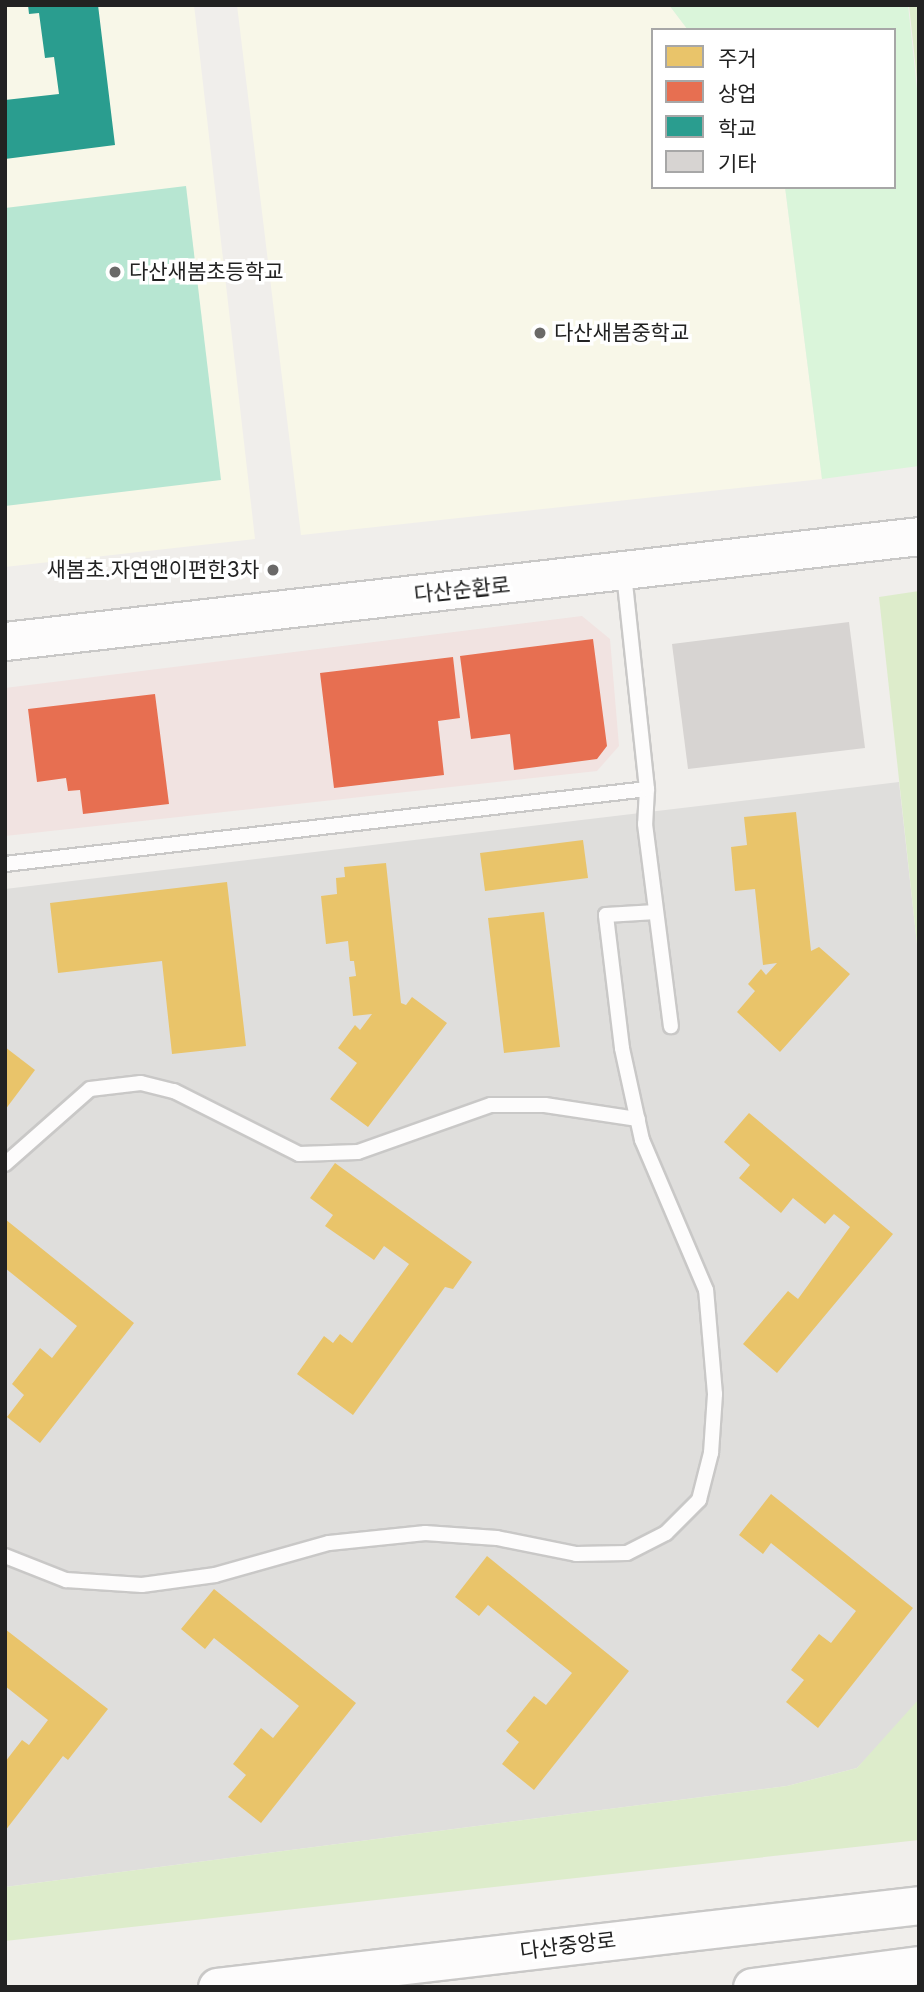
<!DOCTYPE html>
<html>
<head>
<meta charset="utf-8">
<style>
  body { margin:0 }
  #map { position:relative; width:924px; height:1992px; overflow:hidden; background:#f0eeeb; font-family:Inter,"Noto Sans KR",sans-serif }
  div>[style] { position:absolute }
  .residential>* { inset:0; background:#dfdedc }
  .commercial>* { inset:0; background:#f1e3e1 }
  .education>* { inset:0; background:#f8f7e8 }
  .grass>* { inset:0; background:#ddeccb }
  .park>* { inset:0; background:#daf5da }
  .pitch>* { inset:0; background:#b7e6d2 }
  .homes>* { inset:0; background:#e9c46a }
  .shops>* { inset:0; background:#e76f51 }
  .schools>* { inset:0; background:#2a9d8f }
  .building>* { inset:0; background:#d7d4d2 }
  .roads { filter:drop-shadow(2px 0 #c9c8c7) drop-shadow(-2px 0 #c9c8c7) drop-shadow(0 2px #c9c8c7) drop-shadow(0 -2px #c9c8c7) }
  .service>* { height:14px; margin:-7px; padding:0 7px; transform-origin:7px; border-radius:7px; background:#fdfcfc }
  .tertiary>* { height:37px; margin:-18.5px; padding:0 18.5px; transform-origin:18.5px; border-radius:18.5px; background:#fdfcfc }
  .dots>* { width:19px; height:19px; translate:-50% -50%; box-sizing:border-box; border:4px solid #fff; border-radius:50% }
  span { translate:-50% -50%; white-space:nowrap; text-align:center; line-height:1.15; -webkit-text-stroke:7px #fff; paint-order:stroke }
  .poi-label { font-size:21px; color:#222 }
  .left { translate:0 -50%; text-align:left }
  .right { translate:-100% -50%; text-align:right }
  .street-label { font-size:21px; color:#222 }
  .frame { position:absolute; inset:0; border:7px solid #222; pointer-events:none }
  .legend { position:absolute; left:651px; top:28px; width:245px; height:161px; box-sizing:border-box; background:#fff; border:2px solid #a7a7a7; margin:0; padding:9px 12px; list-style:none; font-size:21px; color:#222 }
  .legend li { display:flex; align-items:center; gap:14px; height:35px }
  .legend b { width:35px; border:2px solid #a7a7a7 }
</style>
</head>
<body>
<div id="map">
  <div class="residential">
    <i style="clip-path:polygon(899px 782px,919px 962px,919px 1699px,915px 1708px,857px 1768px,787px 1786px,5px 1887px,5px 889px)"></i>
  </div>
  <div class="commercial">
    <i style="clip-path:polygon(582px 616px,610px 639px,619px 746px,597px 771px,5px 836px,5px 688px)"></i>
  </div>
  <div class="education">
    <i style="clip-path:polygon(5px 5px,194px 5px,255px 539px,5px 567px)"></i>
    <i style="clip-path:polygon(237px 5px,669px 5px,688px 30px,653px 30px,653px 187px,785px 187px,822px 479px,301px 535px)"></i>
  </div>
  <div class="grass">
    <i style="clip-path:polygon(909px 5px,919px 5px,919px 98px)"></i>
    <i style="clip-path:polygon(919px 591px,919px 962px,879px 597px)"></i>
    <i style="clip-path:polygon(919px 1699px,919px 1840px,5px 1941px,5px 1887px,787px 1786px,857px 1768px)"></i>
  </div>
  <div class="park">
    <i style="clip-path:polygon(669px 5px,908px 5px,919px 107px,919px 466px,822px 479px,785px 187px,894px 187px,894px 30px,688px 30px)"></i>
  </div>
  <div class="pitch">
    <i style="clip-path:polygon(186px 186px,221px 480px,5px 506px,5px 208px)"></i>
  </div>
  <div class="homes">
    <i style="clip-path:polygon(796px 812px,811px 951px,819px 947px,850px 974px,780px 1052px,737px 1012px,755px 991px,748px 984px,761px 969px,766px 975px,777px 963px,763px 965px,755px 889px,735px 891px,731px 847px,747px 845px,744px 817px)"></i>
    <i style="clip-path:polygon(583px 840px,588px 878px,485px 891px,480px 853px)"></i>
    <i style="clip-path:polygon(386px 863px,401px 1003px,406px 1005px,412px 997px,447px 1023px,368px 1127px,330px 1099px,357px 1063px,338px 1048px,355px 1025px,360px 1030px,372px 1014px,353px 1016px,349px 977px,356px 976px,354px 961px,350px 961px,348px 941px,326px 944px,321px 896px,337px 894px,336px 878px,345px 877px,344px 867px)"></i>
    <i style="clip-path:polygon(227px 882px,246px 1046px,172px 1054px,162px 961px,58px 973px,50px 903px)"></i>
    <i style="clip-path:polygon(544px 912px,560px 1047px,504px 1053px,488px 918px)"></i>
    <i style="clip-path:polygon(5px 1047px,35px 1070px,5px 1110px)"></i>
    <i style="clip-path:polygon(749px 1113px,893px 1234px,777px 1373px,743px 1344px,788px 1291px,798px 1299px,850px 1227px,834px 1214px,825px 1224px,793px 1198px,781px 1213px,739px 1178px,750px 1165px,724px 1142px)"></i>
    <i style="clip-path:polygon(335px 1163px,472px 1262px,453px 1289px,445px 1287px,353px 1415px,297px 1374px,324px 1336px,333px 1343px,340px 1334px,352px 1343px,409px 1264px,384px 1246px,374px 1260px,325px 1226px,333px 1215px,310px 1198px)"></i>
    <i style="clip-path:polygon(5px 1219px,134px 1323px,40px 1443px,7px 1417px,24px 1395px,12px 1384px,40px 1348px,52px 1358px,77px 1326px,5px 1268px)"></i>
    <i style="clip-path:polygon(771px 1494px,913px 1608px,818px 1728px,786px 1702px,804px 1680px,791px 1670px,819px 1634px,831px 1643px,856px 1611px,771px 1543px,763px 1554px,739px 1535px)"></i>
    <i style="clip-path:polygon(487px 1556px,629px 1671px,534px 1790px,502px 1764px,519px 1742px,506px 1731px,534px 1696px,546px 1705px,572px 1673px,488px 1605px,479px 1616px,455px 1597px)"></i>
    <i style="clip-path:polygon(214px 1589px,356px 1703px,261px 1823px,228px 1797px,246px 1775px,233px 1764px,261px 1728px,273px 1738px,299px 1706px,214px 1638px,205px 1649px,181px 1629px)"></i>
    <i style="clip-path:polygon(5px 1629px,108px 1709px,68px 1760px,63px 1756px,5px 1831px,5px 1762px,22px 1740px,29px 1745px,48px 1720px,5px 1686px)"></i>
  </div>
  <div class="shops">
    <i style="clip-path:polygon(593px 639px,607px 746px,597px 759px,514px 770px,510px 734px,471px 739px,460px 656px)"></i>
    <i style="clip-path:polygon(453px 657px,460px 718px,438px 721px,444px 775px,334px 788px,320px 673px)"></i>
    <i style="clip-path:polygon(155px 694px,169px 804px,83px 814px,80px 790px,68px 791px,66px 778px,37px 782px,28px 709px)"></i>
  </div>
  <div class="schools">
    <i style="clip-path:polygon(28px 5px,98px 5px,115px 145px,5px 159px,5px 100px,59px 94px,54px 57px,45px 58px,39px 13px,29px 14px)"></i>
  </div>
  <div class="building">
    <i style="clip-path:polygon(849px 622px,865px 748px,688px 769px,672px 644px)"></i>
  </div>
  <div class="roads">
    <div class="service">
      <i style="left:647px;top:789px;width:35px;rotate:93deg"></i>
      <i style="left:645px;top:824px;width:204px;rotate:82.7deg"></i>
      <i style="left:5px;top:864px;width:646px;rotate:-6.66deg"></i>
      <i style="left:647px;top:789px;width:217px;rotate:-96.1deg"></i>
      <i style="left:5px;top:1164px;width:113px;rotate:-41.4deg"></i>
      <i style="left:90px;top:1089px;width:51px;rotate:-6.7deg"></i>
      <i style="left:141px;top:1083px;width:34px;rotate:14deg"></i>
      <i style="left:174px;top:1091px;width:140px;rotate:26.7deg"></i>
      <i style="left:299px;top:1154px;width:59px;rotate:-1.9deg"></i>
      <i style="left:358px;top:1152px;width:141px;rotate:-19.5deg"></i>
      <i style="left:491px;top:1105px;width:54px"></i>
      <i style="left:545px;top:1105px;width:94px;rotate:8.6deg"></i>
      <i style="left:5px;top:1556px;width:66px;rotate:21.5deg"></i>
      <i style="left:66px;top:1580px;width:76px;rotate:3.8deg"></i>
      <i style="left:142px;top:1585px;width:74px;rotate:-7.8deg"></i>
      <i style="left:215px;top:1575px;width:118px;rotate:-15.7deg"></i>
      <i style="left:329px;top:1543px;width:97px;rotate:-5.9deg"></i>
      <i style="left:425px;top:1533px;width:72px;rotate:4deg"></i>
      <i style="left:497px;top:1538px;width:81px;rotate:11.4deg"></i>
      <i style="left:576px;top:1554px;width:51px;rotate:-1.1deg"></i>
      <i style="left:627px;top:1553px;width:44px;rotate:-27.1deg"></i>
      <i style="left:666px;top:1533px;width:47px;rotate:-45deg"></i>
      <i style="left:699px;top:1500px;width:49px;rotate:-75.7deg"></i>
      <i style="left:711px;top:1453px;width:59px;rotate:-86.1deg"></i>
      <i style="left:715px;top:1394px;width:104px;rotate:-94.9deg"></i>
      <i style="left:706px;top:1290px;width:163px;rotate:-113.1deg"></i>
      <i style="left:642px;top:1140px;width:94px;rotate:-102.3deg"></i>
      <i style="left:622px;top:1048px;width:134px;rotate:-96.9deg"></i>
      <i style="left:606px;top:915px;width:50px;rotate:-3.4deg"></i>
    </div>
    <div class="tertiary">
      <i style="left:5px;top:641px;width:920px;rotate:-6.55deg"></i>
      <i style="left:217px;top:1987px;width:707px;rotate:-6.66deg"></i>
      <i style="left:752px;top:1987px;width:168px;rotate:-7.5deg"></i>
    </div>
  </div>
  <div class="dots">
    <i style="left:115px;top:272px;background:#6a6968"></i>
    <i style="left:540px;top:333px;background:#6a6968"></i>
    <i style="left:273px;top:570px;background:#6a6968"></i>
  </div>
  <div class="poi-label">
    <span class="left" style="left:129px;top:272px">다산새봄초등학교</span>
    <span class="left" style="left:554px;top:333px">다산새봄중학교</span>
    <span class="right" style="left:259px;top:570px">새봄초.자연앤이편한3차</span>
  </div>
  <div class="street-label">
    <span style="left:462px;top:590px;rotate:-6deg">다산순환로</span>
    <span style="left:568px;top:1946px;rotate:-7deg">다산중앙로</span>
  </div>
  <div class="frame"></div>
  <ul class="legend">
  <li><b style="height:19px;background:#e9c46a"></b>주거</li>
  <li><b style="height:19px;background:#e76f51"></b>상업</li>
  <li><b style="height:19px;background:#2a9d8f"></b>학교</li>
  <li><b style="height:19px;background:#d7d4d2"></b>기타</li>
  </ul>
</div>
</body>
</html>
